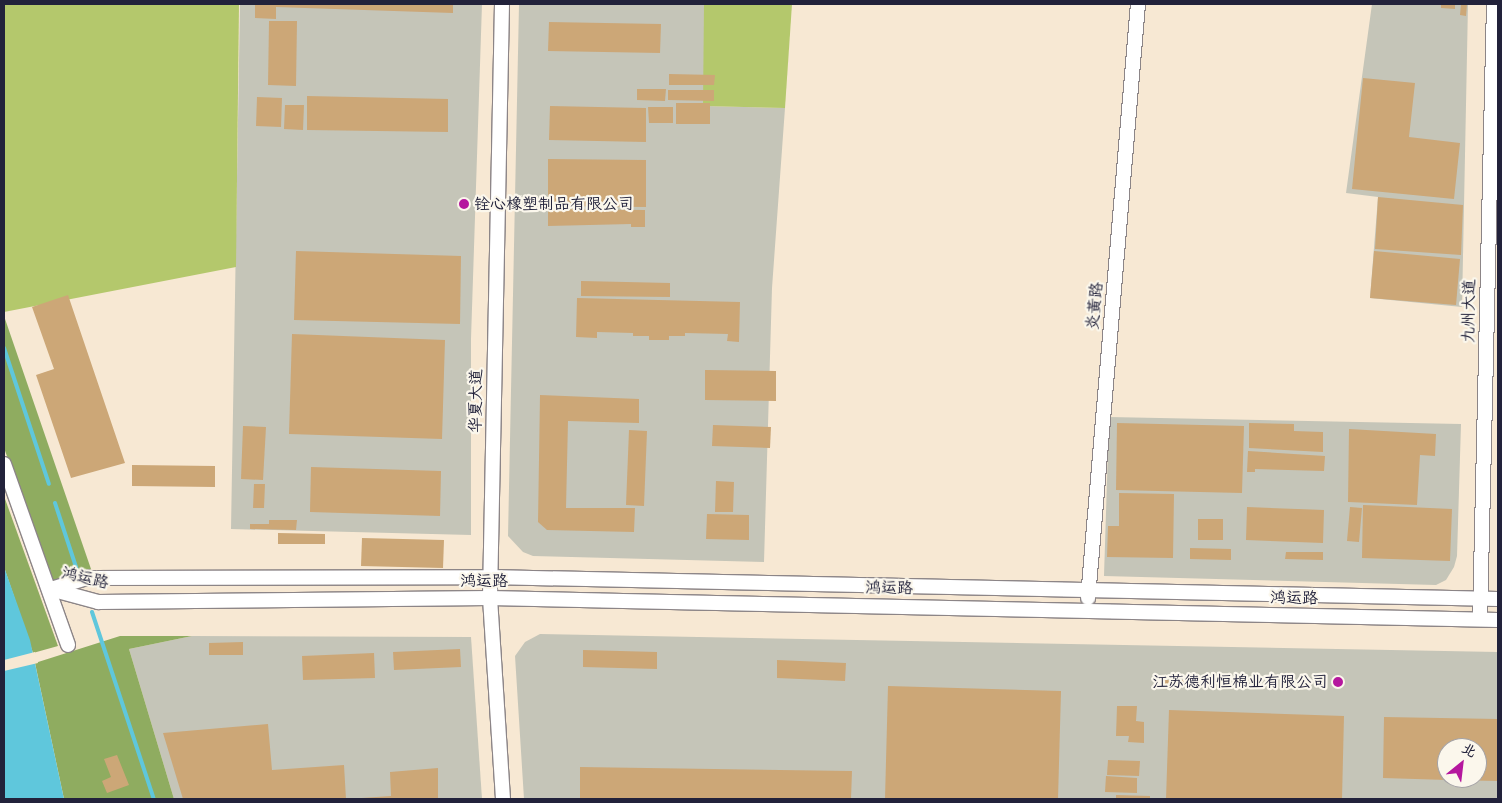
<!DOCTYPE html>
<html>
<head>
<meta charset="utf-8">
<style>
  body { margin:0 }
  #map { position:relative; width:1502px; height:803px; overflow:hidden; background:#f7e8d3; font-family:Pangolin,"LXGW WenKai TC",sans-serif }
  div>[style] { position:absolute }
  .industrial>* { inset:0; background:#c5c5b8 }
  .green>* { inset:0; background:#b4c86c }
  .forest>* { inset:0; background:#8fac60 }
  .water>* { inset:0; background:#5fc7dc }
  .pier>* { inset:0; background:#f7e8d3 }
  .stream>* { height:4px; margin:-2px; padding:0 2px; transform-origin:2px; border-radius:2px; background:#5fc7dc }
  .building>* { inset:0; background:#cca777 }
  .roads { filter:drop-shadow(1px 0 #8c8587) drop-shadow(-1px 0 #8c8587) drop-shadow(0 1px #8c8587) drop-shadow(0 -1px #8c8587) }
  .minor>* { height:14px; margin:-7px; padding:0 7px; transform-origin:7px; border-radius:7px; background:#fff }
  .dots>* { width:14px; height:14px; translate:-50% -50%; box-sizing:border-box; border:2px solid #fbf7ec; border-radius:50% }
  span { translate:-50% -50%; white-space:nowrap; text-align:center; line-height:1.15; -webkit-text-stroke:4.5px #fbf7ec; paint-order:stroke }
  .poi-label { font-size:16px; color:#22223b }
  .left { translate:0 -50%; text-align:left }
  .right { translate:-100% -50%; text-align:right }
  .street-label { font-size:16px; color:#22223b }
  .frame { position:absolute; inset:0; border:5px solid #22223b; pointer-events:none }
  .north { position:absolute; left:1437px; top:738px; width:50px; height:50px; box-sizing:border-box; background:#fbf7ec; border:1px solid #a4a2a5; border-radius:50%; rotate:29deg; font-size:14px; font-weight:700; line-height:20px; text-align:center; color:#22223b }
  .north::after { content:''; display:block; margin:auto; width:18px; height:22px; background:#b5179e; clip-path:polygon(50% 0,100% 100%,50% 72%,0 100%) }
</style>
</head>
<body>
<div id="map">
  <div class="industrial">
    <i style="clip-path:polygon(240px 4px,482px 4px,471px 339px,471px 535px,231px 529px)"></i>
    <i style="clip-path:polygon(519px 4px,704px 4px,704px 106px,785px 108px,772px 288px,764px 562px,533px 556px,523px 552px,508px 536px)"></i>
    <i style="clip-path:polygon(1372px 4px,1468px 4px,1462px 307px,1370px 298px,1378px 197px,1346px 193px)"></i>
    <i style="clip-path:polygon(1109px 417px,1461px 424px,1457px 556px,1454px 567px,1446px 580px,1436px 585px,1104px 576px)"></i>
    <i style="clip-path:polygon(evenodd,540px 634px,1498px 652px,1498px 799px,524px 799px,515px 656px,525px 642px,540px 634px,1447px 748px,1477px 748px,1477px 778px,1447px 778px,1447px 748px)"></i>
    <i style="clip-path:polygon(192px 636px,471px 637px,482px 799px,174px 799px,129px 649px)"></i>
  </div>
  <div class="green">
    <i style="clip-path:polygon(4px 4px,239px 4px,236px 267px,4px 312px)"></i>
    <i style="clip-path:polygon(704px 4px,792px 4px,785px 108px,703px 106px)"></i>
  </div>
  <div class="forest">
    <i style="clip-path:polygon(4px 316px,91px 569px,53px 582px,4px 448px)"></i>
    <i style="clip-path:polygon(4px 496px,58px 646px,33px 653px,4px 567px)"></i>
    <i style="clip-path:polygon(120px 636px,192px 636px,129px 649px,174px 799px,64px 799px,35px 663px)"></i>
  </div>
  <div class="water">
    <i style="clip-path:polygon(4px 567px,30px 640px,64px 799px,4px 799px)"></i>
  </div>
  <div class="pier">
    <i style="clip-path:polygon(35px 652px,38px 663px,4px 671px,4px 660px)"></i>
  </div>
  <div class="stream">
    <i style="left:4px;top:348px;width:143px;rotate:71.7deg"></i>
    <i style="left:55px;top:503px;width:74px;rotate:71.8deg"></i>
    <i style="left:92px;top:612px;width:197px;rotate:71.7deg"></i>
  </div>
  <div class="building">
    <i style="clip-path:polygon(255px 4px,453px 4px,453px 13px,276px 7px,276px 19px,255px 18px)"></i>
    <i style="clip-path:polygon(1441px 4px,1455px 4px,1455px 9px,1441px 8px)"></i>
    <i style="clip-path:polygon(1461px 4px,1467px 4px,1466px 16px,1460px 15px)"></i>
    <i style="clip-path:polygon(269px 21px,297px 21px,296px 86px,268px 85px)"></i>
    <i style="clip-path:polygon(549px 22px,661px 24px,660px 53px,548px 51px)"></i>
    <i style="clip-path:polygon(669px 74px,715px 75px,714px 85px,669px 85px)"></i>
    <i style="clip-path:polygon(1363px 78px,1415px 83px,1409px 137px,1460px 143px,1454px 199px,1352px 189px)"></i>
    <i style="clip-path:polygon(637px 89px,666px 89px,665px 101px,637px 100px)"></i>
    <i style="clip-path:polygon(668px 90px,714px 90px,714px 101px,668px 100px)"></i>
    <i style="clip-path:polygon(307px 96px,448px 99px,448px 132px,307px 130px)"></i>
    <i style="clip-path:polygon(257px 97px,282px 98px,281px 127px,256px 126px)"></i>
    <i style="clip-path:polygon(676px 103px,710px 103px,710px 124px,676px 124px)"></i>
    <i style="clip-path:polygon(285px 105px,304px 105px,303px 130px,284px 129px)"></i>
    <i style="clip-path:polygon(550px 106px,646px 108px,646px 142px,549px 140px)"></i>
    <i style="clip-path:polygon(648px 107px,673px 107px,673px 123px,649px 123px)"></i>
    <i style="clip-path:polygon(548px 159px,646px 160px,646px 207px,548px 206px)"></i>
    <i style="clip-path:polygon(1378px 197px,1463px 205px,1461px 255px,1375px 249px)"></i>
    <i style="clip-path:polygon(548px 209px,645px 210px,645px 227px,631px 227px,631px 224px,548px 226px)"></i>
    <i style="clip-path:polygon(296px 251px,461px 256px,460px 324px,294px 320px)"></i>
    <i style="clip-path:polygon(1374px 251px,1460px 259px,1456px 305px,1370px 298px)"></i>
    <i style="clip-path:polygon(581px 281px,670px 283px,670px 297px,581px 296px)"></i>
    <i style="clip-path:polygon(68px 295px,125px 463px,71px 478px,36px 375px,54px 369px,32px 307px)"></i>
    <i style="clip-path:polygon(577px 298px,740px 302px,739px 342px,727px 341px,728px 334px,685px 333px,685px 336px,669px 336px,669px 340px,649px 340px,649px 336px,633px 336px,633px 333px,597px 332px,597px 338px,576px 337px)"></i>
    <i style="clip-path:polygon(292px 334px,445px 340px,442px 439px,289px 434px)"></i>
    <i style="clip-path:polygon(705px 370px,776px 371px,776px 401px,705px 400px)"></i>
    <i style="clip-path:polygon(540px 395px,639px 399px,639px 423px,568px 421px,566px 508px,635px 508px,634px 532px,547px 530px,538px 522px)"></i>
    <i style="clip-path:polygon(1117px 423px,1244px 426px,1242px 493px,1116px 490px)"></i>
    <i style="clip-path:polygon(1249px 423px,1294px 424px,1294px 431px,1323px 432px,1323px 452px,1249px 448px)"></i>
    <i style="clip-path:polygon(713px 425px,771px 427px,770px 448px,712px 446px)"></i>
    <i style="clip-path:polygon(243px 426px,266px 427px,263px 480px,241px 479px)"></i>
    <i style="clip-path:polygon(1349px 429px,1436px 434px,1435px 456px,1420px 455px,1417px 505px,1348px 502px)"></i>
    <i style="clip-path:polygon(629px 430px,647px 431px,644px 506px,626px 505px)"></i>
    <i style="clip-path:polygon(1248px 451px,1325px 456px,1324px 471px,1255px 469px,1255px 472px,1247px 472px)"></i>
    <i style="clip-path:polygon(132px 465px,215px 466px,215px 487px,132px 486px)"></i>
    <i style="clip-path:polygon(311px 467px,441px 471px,440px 516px,310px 512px)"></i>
    <i style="clip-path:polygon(716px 481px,734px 482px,733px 512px,715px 512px)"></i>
    <i style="clip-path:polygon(254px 484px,265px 484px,264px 508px,253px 508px)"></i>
    <i style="clip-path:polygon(1119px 493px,1174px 494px,1173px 558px,1107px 557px,1108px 526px,1119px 526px)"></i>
    <i style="clip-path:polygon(1363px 505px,1452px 509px,1450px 561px,1362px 558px)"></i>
    <i style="clip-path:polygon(1247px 507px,1324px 510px,1323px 543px,1246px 540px)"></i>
    <i style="clip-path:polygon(1350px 507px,1362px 508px,1359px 542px,1347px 541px)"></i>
    <i style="clip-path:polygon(707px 514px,749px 515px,749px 540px,706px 539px)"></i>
    <i style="clip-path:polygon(1198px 519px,1223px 519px,1223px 540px,1198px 540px)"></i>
    <i style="clip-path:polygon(269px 520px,297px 520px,296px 530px,250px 529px,250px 524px,269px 524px)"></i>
    <i style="clip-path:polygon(278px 533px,325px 534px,325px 544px,278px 544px)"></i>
    <i style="clip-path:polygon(362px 538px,444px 540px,443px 568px,361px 566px)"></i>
    <i style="clip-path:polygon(1190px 548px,1231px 549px,1231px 560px,1190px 559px)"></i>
    <i style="clip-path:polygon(1286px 552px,1323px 552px,1323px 560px,1285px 559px)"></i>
    <i style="clip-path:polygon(243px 642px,243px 655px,209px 655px,209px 643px)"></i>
    <i style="clip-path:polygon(460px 649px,461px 667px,394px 670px,393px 652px)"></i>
    <i style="clip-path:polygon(583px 650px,657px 652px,657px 669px,583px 667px)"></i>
    <i style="clip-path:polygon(374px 653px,375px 678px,303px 680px,302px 656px)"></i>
    <i style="clip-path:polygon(777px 660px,846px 663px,845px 681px,777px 678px)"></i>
    <i style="clip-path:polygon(1161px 680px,1188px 680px,1188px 687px,1161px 687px)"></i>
    <i style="clip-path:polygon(888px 686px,1061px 691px,1058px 799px,885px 799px)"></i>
    <i style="clip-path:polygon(1117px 706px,1137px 706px,1136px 721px,1144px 722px,1144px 743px,1128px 742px,1129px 736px,1116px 736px)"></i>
    <i style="clip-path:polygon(1169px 710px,1344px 716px,1342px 799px,1166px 799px)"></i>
    <i style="clip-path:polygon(1384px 717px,1498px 719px,1498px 781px,1447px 780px,1477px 778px,1477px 748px,1447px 748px,1447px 780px,1383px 778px)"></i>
    <i style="clip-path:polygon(268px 724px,272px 770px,344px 765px,346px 799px,183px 799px,163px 733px)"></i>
    <i style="clip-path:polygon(117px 755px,129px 785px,107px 793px,102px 781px,111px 777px,104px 759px)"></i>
    <i style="clip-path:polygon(1108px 760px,1140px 761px,1139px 776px,1107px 775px)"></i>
    <i style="clip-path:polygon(580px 767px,852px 771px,851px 799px,580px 799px)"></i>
    <i style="clip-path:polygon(438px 768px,438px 799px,347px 799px,391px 796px,390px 772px)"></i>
    <i style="clip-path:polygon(1106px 776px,1137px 778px,1137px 793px,1105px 792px)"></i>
    <i style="clip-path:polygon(1116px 795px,1150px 796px,1150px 799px,1116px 799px)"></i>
  </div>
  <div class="roads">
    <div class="minor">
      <i style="left:502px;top:4px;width:594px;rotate:91.16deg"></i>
      <i style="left:490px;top:598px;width:201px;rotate:86.3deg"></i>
      <i style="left:4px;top:464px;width:192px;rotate:70.5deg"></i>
      <i style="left:50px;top:589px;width:50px;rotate:15.2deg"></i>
      <i style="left:98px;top:602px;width:392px;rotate:-0.6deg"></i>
      <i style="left:490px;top:598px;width:1008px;rotate:1.25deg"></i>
      <i style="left:51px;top:589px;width:39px;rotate:-17deg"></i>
      <i style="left:88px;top:578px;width:402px;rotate:-0.1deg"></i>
      <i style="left:490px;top:577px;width:1008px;rotate:1.25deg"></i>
      <i style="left:1088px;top:598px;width:596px;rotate:-85.19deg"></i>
      <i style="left:1480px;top:619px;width:615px;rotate:-88.7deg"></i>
    </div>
  </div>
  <div class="dots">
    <i style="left:464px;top:204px;background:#b5179e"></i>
    <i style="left:1338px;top:682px;background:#b5179e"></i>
  </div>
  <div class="poi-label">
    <span class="left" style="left:474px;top:204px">铨心橡塑制品有限公司</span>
    <span class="right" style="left:1328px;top:682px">江苏德利恒棉业有限公司</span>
  </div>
  <div class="street-label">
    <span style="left:1095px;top:306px;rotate:-85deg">炎黄路</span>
    <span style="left:1469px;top:311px;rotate:-89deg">九州大道</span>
    <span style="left:476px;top:401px;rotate:-89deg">华夏大道</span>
    <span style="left:85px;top:578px;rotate:13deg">鸿运路</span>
    <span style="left:484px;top:581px">鸿运路</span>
    <span style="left:889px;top:588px;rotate:1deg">鸿运路</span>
    <span style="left:1294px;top:598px;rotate:1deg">鸿运路</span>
  </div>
  <div class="frame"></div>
  <div class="north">北</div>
</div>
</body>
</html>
